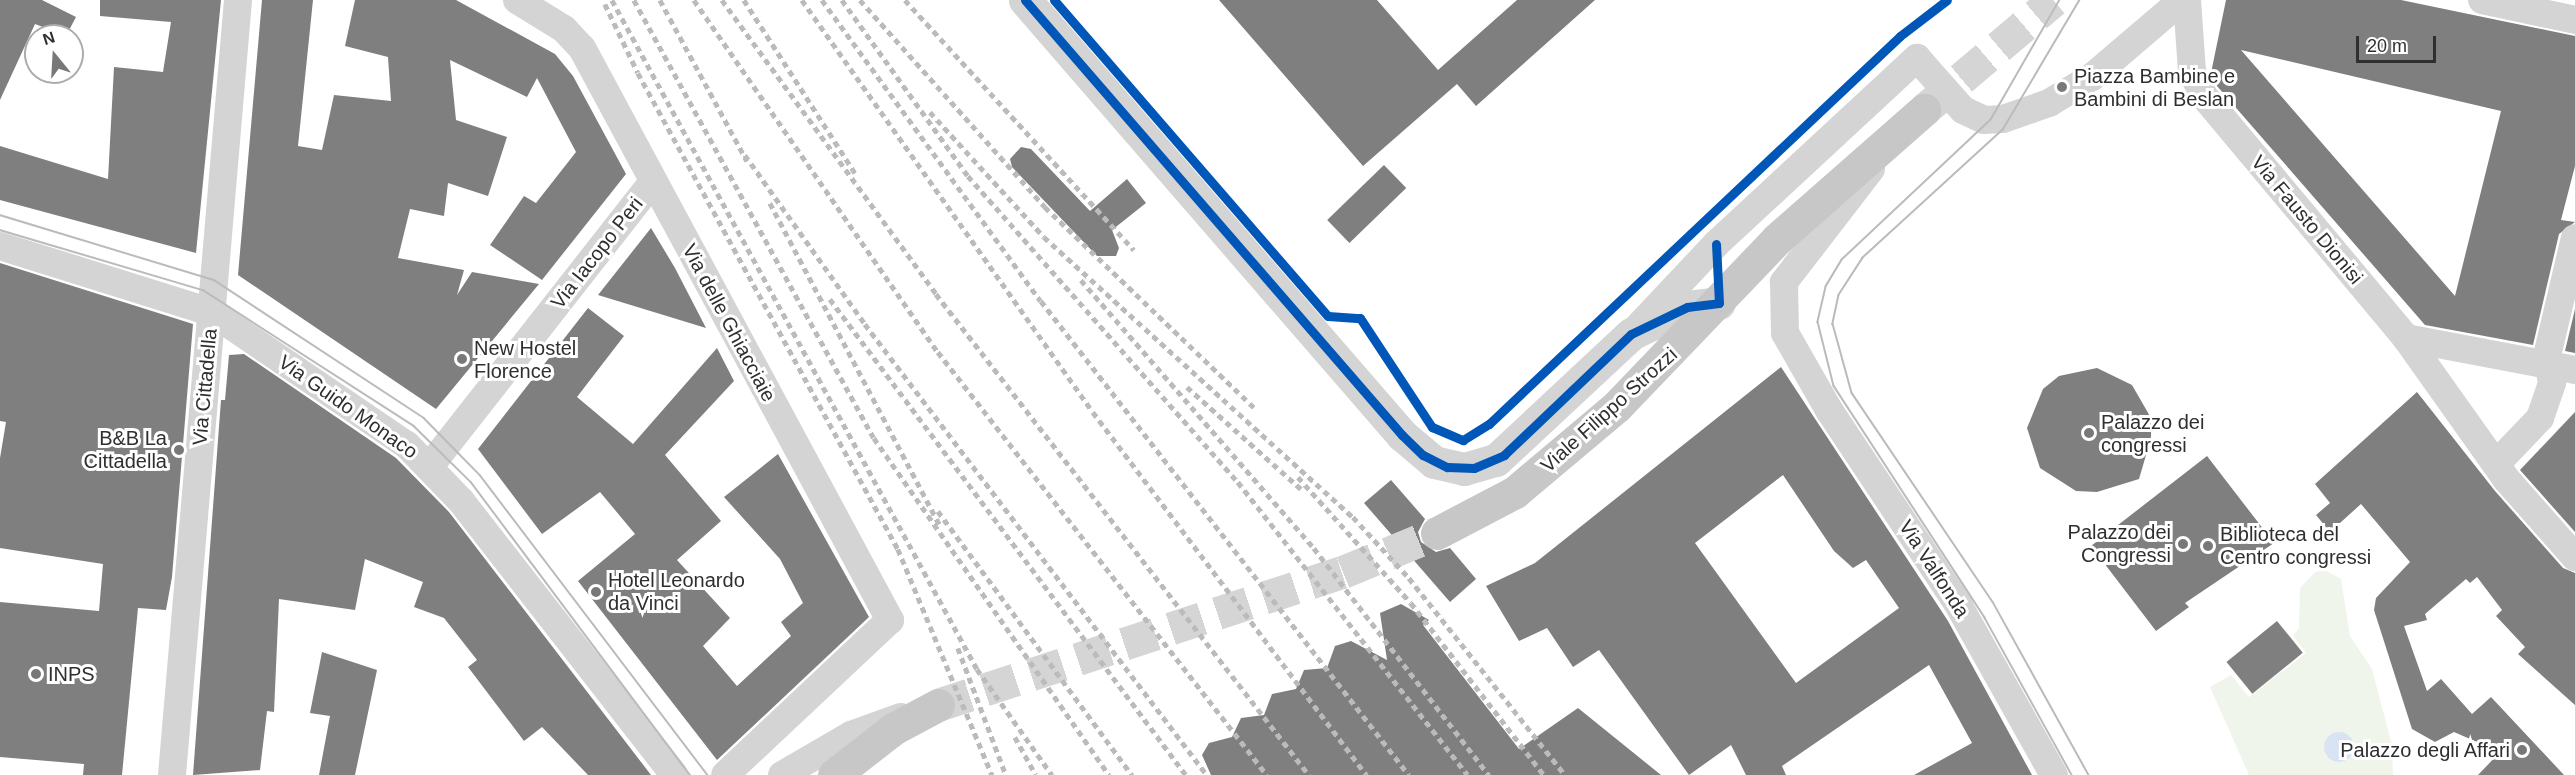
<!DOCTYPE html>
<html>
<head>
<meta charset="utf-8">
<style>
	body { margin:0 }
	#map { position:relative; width:2575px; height:775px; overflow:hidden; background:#fff; font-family:Helvetica,sans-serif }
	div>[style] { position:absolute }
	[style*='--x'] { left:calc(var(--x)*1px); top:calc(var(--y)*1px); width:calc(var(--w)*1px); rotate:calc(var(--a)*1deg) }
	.green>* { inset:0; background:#f0f5ec }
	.water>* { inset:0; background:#d8e4f3 }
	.round { border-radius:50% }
	.building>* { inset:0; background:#7f7f7f; transform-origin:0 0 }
	.primary-tunnel>* { height:33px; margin-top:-16.5px; transform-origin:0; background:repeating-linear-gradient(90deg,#d5d5d5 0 33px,transparent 0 49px) }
	.minor>* { height:28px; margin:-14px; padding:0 14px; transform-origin:14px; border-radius:14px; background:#d4d4d4 }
	.tertiary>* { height:33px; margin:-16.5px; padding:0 16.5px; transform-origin:16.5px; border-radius:16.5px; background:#d4d4d4 }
	.primary>* { height:33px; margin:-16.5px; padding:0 16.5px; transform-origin:16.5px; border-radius:16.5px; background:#c7c7c7 }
	.tram>* { height:1.5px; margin:-0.75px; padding:0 0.75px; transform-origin:0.75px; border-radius:0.75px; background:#bbb }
	.rail>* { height:4.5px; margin-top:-2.25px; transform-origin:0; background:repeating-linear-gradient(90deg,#bbb 0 6px,transparent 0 10.5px) }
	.cycleway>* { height:9px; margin:-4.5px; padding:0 4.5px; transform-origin:4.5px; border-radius:4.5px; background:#0057b8 }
	.dots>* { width:16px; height:16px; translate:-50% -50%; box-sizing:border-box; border:3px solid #fff; border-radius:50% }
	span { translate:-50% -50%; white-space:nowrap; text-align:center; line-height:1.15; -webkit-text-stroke:6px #fff; paint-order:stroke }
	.poi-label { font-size:20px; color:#2f2f2f }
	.left { translate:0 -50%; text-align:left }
	.right { translate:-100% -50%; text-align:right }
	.street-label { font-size:20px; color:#2f2f2f }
	.north { position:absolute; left:24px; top:24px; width:60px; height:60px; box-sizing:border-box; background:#fff; border:2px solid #acacac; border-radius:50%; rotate:342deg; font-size:16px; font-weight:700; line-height:24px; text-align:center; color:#2f2f2f }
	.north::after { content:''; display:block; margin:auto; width:21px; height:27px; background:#787878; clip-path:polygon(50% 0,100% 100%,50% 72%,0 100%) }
	.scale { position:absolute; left:2356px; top:36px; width:80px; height:27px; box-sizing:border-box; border:3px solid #2f2f2f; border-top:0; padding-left:8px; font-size:18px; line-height:21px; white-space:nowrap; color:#2f2f2f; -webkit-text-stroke:4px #fff; paint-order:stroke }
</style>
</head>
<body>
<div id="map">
	<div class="green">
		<i style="clip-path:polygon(2325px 570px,2341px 579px,2350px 636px,2372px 669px,2392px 745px,2393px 775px,2249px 775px,2210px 687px,2231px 675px,2249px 697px,2306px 653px,2293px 636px,2299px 628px,2300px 588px,2315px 572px)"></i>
	</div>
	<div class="water">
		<i class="round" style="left:2324px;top:732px;width:30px;height:30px"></i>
	</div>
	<div class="building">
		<i style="clip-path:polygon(0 0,42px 0,76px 17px,66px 36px,35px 24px,0 100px)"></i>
		<i style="clip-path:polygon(100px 0,221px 0,196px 253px,0 200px,0 146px,108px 179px,114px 67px,163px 72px,171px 22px,100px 16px)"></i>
		<i style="clip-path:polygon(262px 0,313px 0,298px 146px,322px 150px,334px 95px,391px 101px,388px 57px,345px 46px,355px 0,456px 0,555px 54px,573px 76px,626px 174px,542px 280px,490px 245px,524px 196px,536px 203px,576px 152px,537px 78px,527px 97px,450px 60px,456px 120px,507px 137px,488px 196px,448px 183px,444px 216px,410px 209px,398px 258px,464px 270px,457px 295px,472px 272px,539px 284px,436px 409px,238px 275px)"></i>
		<i style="clip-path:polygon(1219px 0,1377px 0,1438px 70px,1517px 0,1595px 0,1476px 106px,1457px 84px,1363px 166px)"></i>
		<i style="clip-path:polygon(evenodd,2226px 0,2401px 0,2575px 36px,2575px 166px,2561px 220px,2575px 222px,2559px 234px,2533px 345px,2425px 325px,2217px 86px,2211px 73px,2226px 0,2241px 50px,2501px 111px,2455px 296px,2241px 50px)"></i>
		<i style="clip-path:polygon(1021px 147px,1031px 149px,1090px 211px,1127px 179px,1146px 203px,1112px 230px,1119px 248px,1116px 256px,1097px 256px,1012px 167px,1010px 159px)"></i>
		<i style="left:1384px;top:165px;width:32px;height:79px;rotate:46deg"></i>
		<i style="clip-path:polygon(651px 228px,675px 268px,706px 328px,598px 295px)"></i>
		<i style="clip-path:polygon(0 263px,193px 324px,172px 577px,166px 610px,138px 608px,122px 775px,83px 775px,84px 764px,0 757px,0 602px,99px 611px,103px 564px,0 548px,0 458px,6px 422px,0 421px)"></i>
		<i style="clip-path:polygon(588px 308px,624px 336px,577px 397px,633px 444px,717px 348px,734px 381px,665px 455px,721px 521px,677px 560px,730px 618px,703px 646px,737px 686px,791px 636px,781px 622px,803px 603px,780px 559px,724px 497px,778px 454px,869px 617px,717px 760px,578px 581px,635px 534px,600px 492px,542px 534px,478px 449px)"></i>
		<i style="clip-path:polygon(2575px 309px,2575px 353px,2565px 351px)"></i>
		<i style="clip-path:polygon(244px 354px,396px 458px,449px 512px,651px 775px,588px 775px,542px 727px,524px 741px,468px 667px,477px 660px,444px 618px,414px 607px,423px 582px,365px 559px,355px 610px,279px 599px,274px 712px,267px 711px,260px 770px,193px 775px,221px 400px,225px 400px,229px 355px)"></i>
		<i style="clip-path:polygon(evenodd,1781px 367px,1948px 621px,2032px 775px,1914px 775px,1972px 743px,1929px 665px,1782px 766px,1786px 775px,1746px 775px,1731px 745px,1689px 775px,1599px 650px,1573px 667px,1547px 628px,1519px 641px,1486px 586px,1535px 563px,1781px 367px,1783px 475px,1834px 551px,1853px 568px,1866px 560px,1899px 608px,1796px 683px,1695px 543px,1783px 475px)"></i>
		<i style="clip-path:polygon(2097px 368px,2132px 385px,2151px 418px,2151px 438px,2139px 479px,2097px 492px,2076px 491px,2040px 468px,2027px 428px,2043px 389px,2059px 376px)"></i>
		<i style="clip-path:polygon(2417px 392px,2495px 491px,2563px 568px,2575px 573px,2575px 705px,2518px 654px,2525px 647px,2496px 616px,2502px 610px,2477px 577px,2470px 583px,2466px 579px,2425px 614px,2427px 620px,2404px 626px,2427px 691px,2441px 679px,2472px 714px,2491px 697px,2564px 775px,2478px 775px,2500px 752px,2454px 732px,2435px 742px,2412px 729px,2374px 610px,2376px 598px,2410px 562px,2361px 504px,2330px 532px,2316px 515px,2330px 503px,2315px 484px)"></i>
		<i style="clip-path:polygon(2575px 412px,2575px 532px,2520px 470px)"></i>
		<i style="clip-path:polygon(2207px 456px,2274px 543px,2185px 603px,2189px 607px,2156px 631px,2091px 546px)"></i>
		<i style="clip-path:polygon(1391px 480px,1425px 519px,1418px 532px,1421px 542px,1436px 552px,1450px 548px,1476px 579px,1450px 602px,1364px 503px)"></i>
		<i style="clip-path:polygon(1401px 604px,1429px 620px,1423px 625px,1519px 749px,1578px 708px,1661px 775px,1211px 775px,1202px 755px,1209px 743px,1232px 737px,1241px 718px,1264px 715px,1272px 694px,1296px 689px,1304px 670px,1327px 668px,1335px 646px,1351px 641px,1387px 660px,1380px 613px)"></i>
		<i style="left:2277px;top:621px;width:41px;height:65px;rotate:51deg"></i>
		<i style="clip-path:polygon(322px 652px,377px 670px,355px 775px,319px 775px,330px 716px,310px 713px)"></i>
	</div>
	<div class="primary-tunnel">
		<i style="--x:1924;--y:110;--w:170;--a:-40.2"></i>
		<i style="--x:938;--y:705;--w:426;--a:-18.2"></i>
		<i style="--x:1343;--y:572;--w:102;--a:-22.5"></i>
	</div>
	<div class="minor">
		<i style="--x:517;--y:0;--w:55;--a:31.7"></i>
		<i style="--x:564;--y:29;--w:26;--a:47"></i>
		<i style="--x:582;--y:48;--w:650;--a:61.7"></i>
		<i style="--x:890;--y:620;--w:226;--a:136.8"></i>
		<i style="--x:2187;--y:0;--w:72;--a:86"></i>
		<i style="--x:2192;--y:72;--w:25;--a:64"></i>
		<i style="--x:2203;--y:95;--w:317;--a:50.1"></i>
		<i style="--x:2406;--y:338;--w:174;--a:54.6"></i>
		<i style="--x:2507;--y:480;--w:103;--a:48.6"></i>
		<i style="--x:2482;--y:0;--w:95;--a:12.1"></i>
		<i style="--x:1871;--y:169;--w:143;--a:127.6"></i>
		<i style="--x:1784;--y:282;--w:51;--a:88.9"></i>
		<i style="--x:1785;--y:333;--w:89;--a:60.3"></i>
		<i style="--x:1829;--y:410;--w:235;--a:56.4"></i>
		<i style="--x:1959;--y:606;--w:194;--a:60.7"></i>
		<i style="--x:0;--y:246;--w:221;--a:17.4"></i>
		<i style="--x:211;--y:312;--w:237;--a:34.2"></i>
		<i style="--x:407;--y:445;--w:78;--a:46"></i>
		<i style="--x:461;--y:501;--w:347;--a:52.1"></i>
		<i style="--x:1636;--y:329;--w:117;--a:-46.7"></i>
		<i style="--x:1716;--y:244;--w:274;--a:-42.8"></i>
		<i style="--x:1917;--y:58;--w:69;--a:48.5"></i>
		<i style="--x:1963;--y:110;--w:23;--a:25"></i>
		<i style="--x:1984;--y:120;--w:19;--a:-3"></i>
		<i style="--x:2003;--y:119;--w:49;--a:-19.2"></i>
		<i style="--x:2049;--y:103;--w:50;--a:-31.2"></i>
		<i style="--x:2092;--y:77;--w:118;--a:-40.5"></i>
		<i style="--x:2406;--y:338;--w:172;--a:10.7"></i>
		<i style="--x:2498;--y:462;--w:61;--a:-46.3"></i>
		<i style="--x:2540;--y:418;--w:37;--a:-71"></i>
		<i style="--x:2552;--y:383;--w:27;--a:-100"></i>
		<i style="--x:2547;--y:356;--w:121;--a:-76.7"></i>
		<i style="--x:430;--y:466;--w:361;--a:-51.9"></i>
		<i style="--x:172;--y:775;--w:778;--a:-85.13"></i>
		<i style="--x:782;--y:775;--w:80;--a:-30.1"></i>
		<i style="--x:851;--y:735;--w:53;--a:-19.8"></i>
	</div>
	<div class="tertiary">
		<i style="--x:1025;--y:0;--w:576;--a:49.09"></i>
		<i style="--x:1402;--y:435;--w:42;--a:40.2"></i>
		<i style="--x:1434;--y:462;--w:31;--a:13"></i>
		<i style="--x:1464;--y:469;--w:33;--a:-16"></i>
		<i style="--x:1496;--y:460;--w:185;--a:-43"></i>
		<i style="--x:1631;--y:334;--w:62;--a:-25.7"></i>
		<i style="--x:1687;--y:307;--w:32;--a:-7"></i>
	</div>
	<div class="primary">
		<i style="--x:1437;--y:533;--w:88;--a:-27.7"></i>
		<i style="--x:1515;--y:492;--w:133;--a:-40.1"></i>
		<i style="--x:1617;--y:406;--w:231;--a:-46.2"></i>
		<i style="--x:1777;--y:239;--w:196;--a:-41.3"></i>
		<i style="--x:834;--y:775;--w:75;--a:-37.9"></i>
		<i style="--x:893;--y:729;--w:51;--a:-28.1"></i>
	</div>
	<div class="tram">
		<i style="--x:2060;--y:0;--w:138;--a:119.9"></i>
		<i style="--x:1991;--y:120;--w:204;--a:136.8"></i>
		<i style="--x:1842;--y:260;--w:31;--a:121"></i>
		<i style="--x:1826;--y:287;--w:36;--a:103"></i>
		<i style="--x:1818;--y:322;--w:66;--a:76"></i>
		<i style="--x:1834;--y:386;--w:277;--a:56.9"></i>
		<i style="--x:1985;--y:618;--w:179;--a:61"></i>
		<i style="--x:2080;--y:0;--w:151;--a:120.6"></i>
		<i style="--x:2003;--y:130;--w:190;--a:137.6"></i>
		<i style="--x:1863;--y:258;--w:44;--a:123"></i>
		<i style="--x:1839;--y:295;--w:30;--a:102"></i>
		<i style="--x:1833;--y:324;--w:72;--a:74.6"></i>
		<i style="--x:1852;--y:393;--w:252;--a:56"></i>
		<i style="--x:1993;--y:602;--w:198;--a:61"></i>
		<i style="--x:0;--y:215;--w:224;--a:16.9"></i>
		<i style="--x:214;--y:280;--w:251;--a:33.3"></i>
		<i style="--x:424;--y:418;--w:80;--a:45.5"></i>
		<i style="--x:480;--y:475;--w:377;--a:52.8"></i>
		<i style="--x:0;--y:230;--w:212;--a:16.5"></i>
		<i style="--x:203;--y:290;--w:251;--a:32.8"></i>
		<i style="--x:414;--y:426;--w:80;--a:44.5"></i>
		<i style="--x:471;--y:482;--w:366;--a:53.2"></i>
	</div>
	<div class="rail">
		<i style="--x:612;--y:0;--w:762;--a:61.38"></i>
		<i style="--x:977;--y:669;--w:130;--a:54.7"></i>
		<i style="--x:634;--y:0;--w:499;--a:61.3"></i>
		<i style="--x:874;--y:438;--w:411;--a:55.1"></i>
		<i style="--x:660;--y:0;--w:183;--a:61.6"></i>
		<i style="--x:694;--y:0;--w:428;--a:55.3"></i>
		<i style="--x:938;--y:352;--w:536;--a:52.13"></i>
		<i style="--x:722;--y:0;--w:364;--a:53.9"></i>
		<i style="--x:936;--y:294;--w:609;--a:52.21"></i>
		<i style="--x:744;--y:0;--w:206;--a:57.3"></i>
		<i style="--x:802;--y:0;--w:504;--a:54.77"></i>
		<i style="--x:1093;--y:412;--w:455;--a:53"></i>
		<i style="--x:822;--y:0;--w:372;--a:54"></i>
		<i style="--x:1041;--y:301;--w:600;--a:52.18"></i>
		<i style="--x:842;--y:0;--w:216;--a:54.4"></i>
		<i style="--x:968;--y:176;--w:408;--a:48.6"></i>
		<i style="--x:1238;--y:482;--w:372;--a:51.9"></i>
		<i style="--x:860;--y:0;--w:278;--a:48.2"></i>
		<i style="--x:1045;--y:207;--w:292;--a:43.8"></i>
		<i style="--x:905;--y:0;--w:339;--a:47.5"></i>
		<i style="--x:605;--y:4;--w:76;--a:64.4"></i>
		<i style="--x:638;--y:73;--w:542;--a:61.36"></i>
		<i style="--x:898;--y:549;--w:245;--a:67.4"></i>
		<i style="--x:930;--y:112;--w:169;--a:47.6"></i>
		<i style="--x:1044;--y:237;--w:417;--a:42.2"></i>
		<i style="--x:1353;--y:517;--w:83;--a:47.4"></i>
		<i style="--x:1409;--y:578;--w:251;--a:51.6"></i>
		<i style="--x:745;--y:155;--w:207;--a:54.6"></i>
		<i style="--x:865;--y:324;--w:566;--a:52.83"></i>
		<i style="--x:770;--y:203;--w:363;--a:62.2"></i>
		<i style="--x:1081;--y:280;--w:355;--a:49"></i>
		<i style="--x:1314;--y:548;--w:287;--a:52.4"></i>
		<i style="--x:830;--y:299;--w:594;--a:53.21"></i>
		<i style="--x:1187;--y:387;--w:153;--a:41.8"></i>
		<i style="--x:1298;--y:477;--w:169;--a:48.1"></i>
		<i style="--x:1411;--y:603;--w:217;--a:52.3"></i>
		<i style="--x:938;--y:511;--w:328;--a:53.7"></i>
		<i style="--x:958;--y:648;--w:136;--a:69.3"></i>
		<i style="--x:1015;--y:737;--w:43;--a:61.1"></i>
	</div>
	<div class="cycleway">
		<i style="--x:1025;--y:0;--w:576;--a:49.09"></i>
		<i style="--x:1402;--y:435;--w:29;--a:44"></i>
		<i style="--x:1423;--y:455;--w:27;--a:27"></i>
		<i style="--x:1447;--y:467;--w:27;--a:2"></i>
		<i style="--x:1474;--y:468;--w:33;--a:-23"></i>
		<i style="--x:1504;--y:455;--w:175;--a:-43.6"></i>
		<i style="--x:1631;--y:334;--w:62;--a:-25.7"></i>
		<i style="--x:1687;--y:307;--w:32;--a:-7"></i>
		<i style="--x:1719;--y:303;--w:59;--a:-92.9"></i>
		<i style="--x:1054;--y:0;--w:418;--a:49.1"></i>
		<i style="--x:1328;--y:316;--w:32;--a:4"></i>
		<i style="--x:1360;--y:318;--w:131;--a:56.6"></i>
		<i style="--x:1432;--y:427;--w:34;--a:23"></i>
		<i style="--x:1463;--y:440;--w:31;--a:-32"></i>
		<i style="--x:1489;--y:424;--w:565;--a:-43.35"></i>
		<i style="--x:1900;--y:36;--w:59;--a:-37.5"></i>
	</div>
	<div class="dots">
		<i style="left:2062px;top:87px;background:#787878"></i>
		<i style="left:462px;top:359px;background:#787878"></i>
		<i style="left:2089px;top:433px;background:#787878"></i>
		<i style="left:179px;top:450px;background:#787878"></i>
		<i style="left:2183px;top:544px;background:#787878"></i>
		<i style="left:2208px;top:546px;background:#787878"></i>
		<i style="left:596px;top:592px;background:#787878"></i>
		<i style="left:36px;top:674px;background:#787878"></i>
		<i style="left:2522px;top:750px;background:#787878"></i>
	</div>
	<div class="poi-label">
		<span class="left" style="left:2074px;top:88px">Piazza Bambine e<br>Bambini di Beslan</span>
		<span class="left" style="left:474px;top:360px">New Hostel<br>Florence</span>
		<span class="left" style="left:2101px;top:434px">Palazzo dei<br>congressi</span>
		<span class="right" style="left:167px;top:450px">B&amp;B La<br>Cittadella</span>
		<span class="right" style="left:2171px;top:544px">Palazzo dei<br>Congressi</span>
		<span class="left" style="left:2220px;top:546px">Biblioteca del<br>Centro congressi</span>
		<span class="left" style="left:608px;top:592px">Hotel Leonardo<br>da Vinci</span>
		<span class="left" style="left:48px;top:674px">INPS</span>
		<span class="right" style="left:2510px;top:750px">Palazzo degli Affari</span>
	</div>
	<div class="street-label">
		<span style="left:2307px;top:220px;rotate:50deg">Via Fausto Dionisi</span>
		<span style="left:597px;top:253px;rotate:-52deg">Via Iacopo Peri</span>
		<span style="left:729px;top:323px;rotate:62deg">Via delle Ghiacciaie</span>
		<span style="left:205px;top:387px;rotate:-85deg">Via Cittadella</span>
		<span style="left:348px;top:407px;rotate:35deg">Via Guido Monaco</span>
		<span style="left:1609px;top:410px;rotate:-42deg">Viale Filippo Strozzi</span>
		<span style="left:1934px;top:569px;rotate:57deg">Via Valfonda</span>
	</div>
	<div class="north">N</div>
	<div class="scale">20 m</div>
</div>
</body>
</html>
